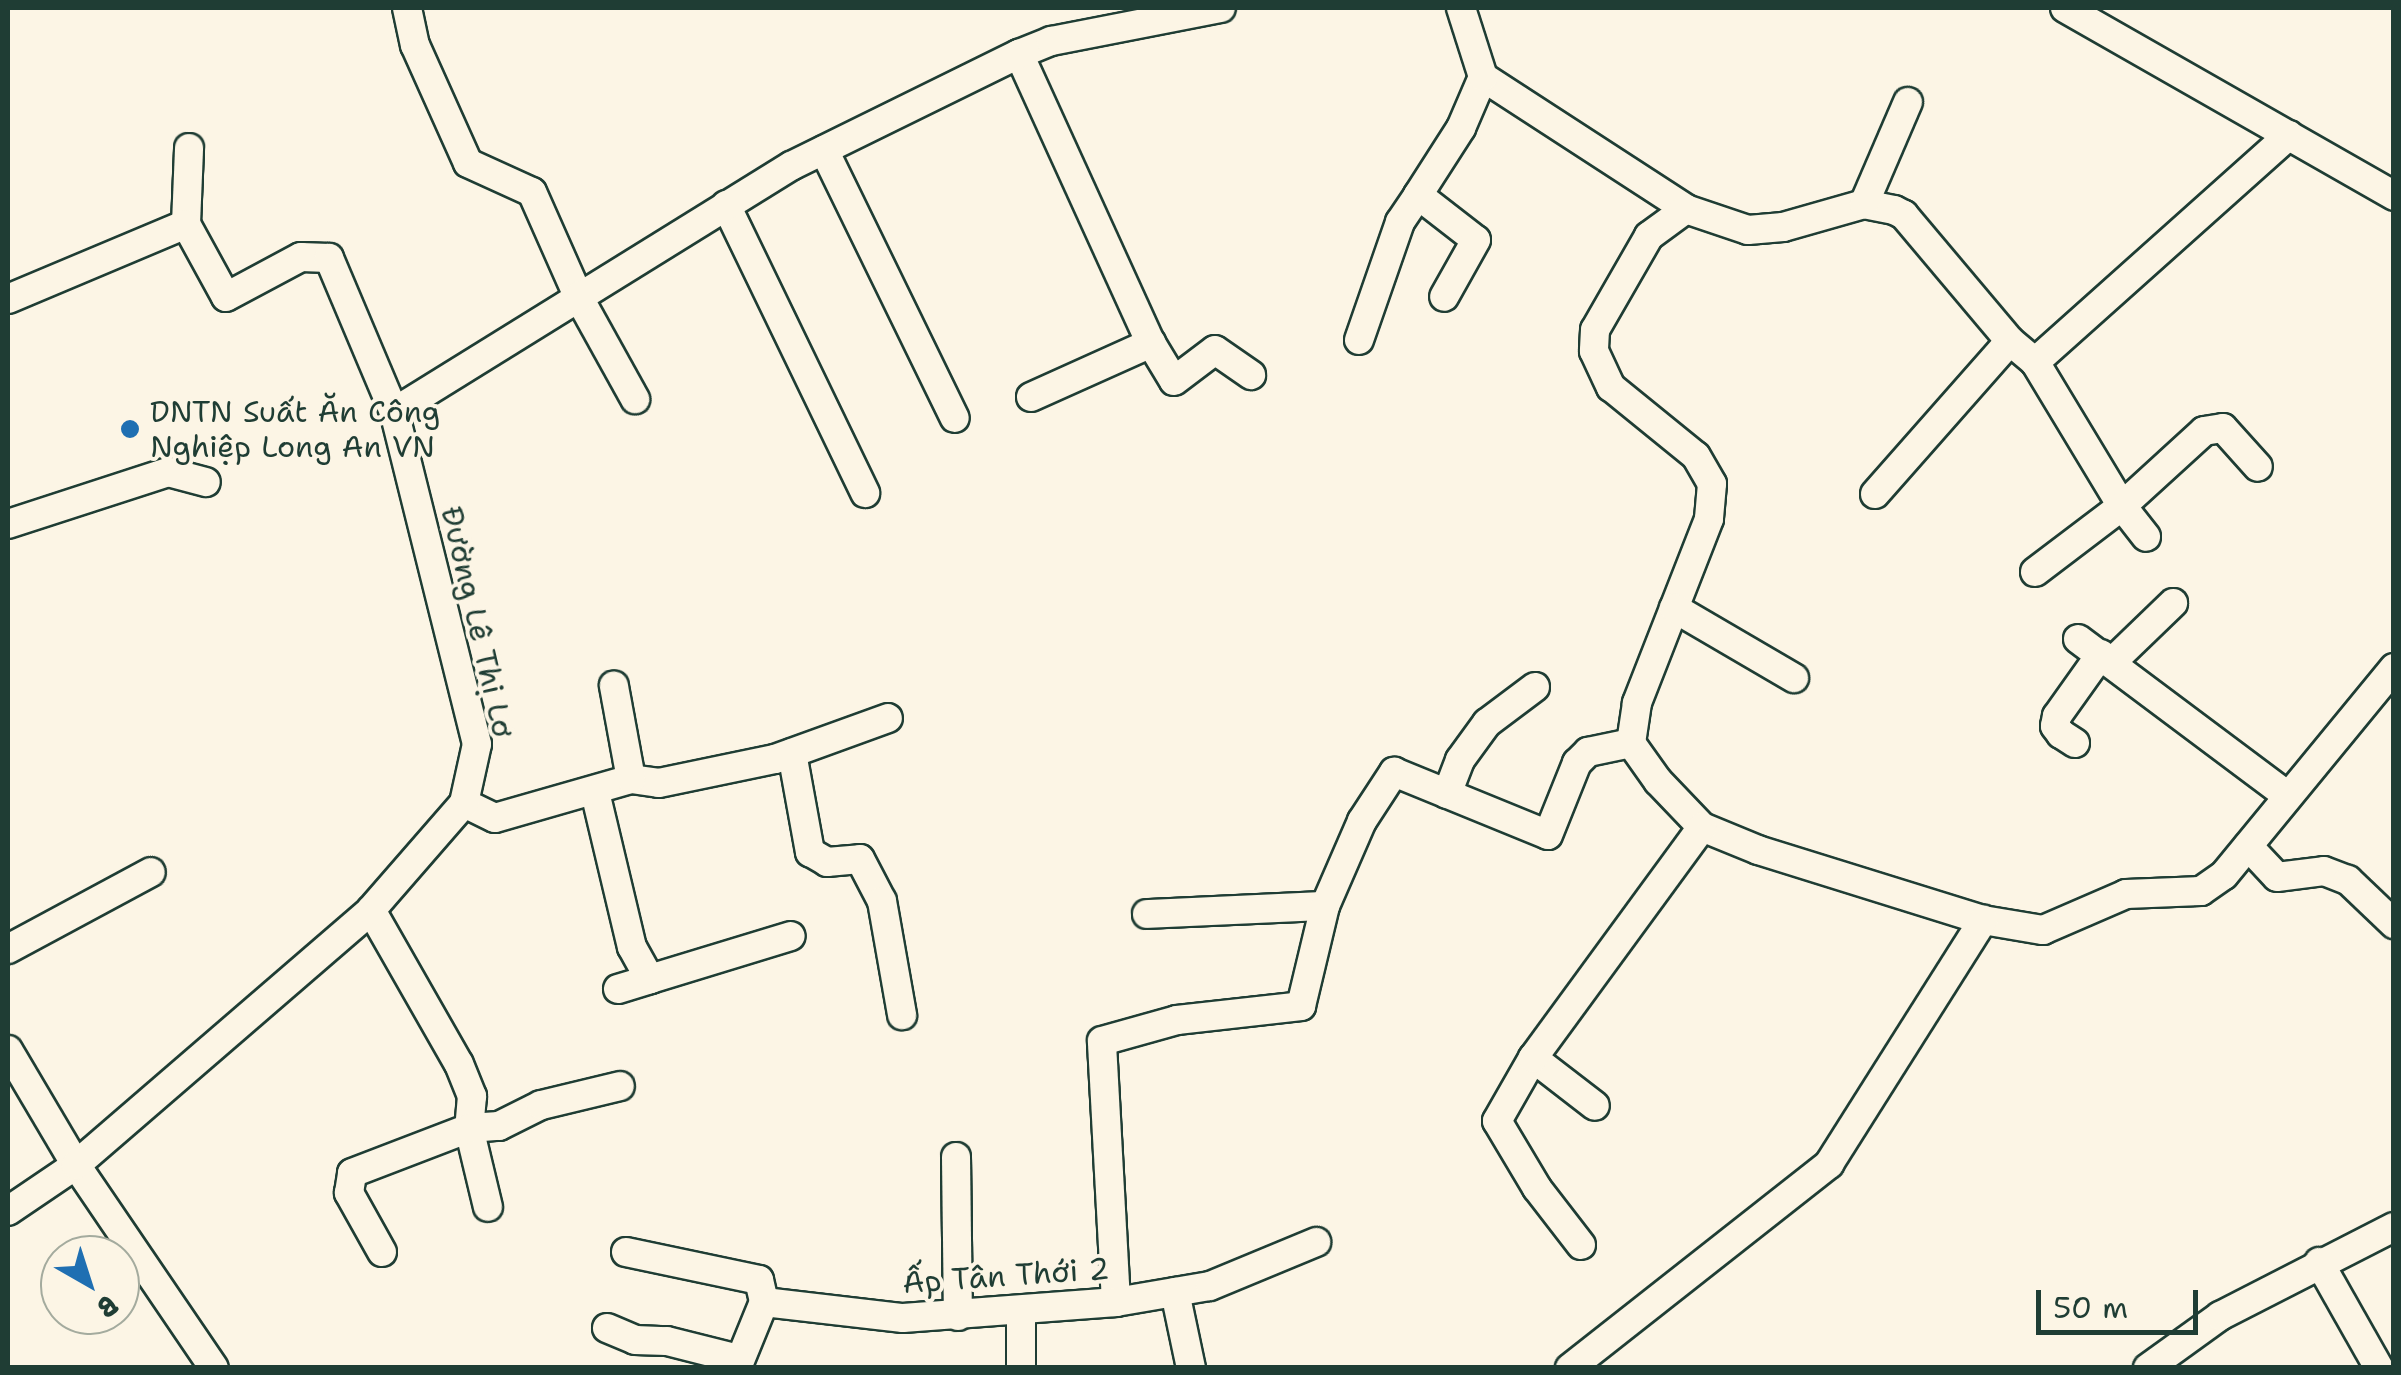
<!DOCTYPE html>
<html>
<head>
<meta charset="utf-8">
<style>
	body { margin:0 }
	#map { position:relative; width:2401px; height:1375px; overflow:hidden; background:#fcf5e5; font-family:"Shantell Sans",sans-serif }
	div>[style] { position:absolute }
	[style*='--x'] { left:calc(var(--x)*1px); top:calc(var(--y)*1px); width:calc(var(--w)*1px); rotate:calc(var(--a)*1deg) }
	.roads { filter:drop-shadow(2px 0 #1f3d34) drop-shadow(-2px 0 #1f3d34) drop-shadow(0 2px #1f3d34) drop-shadow(0 -2px #1f3d34) }
	.minor>* { height:28px; margin:-14px; padding:0 14px; transform-origin:14px; border-radius:14px; background:#fcf5e5 }
	.dots>* { width:28px; height:28px; translate:-50% -50%; box-sizing:border-box; border:5px solid #fcf5e5; border-radius:50% }
	span { translate:-50% -50%; white-space:nowrap; text-align:center; line-height:1.15; -webkit-text-stroke:8px #fcf5e5; paint-order:stroke }
	.poi-label { font-size:30px; color:#1f3d34 }
	.left { translate:0 -50%; text-align:left }
	.street-label { font-size:30px; color:#1f3d34 }
	.frame { position:absolute; inset:0; border:10px solid #1f3d34; pointer-events:none }
	.north { position:absolute; left:40px; top:1235px; width:100px; height:100px; box-sizing:border-box; background:#fcf5e5; border:2px solid #a4ab9e; border-radius:50%; rotate:141deg; font-size:28px; font-weight:700; line-height:40px; text-align:center; color:#1f3d34 }
	.north::after { content:''; display:block; margin:auto; width:35px; height:45px; background:#1f6fb2; clip-path:polygon(50% 0,100% 100%,50% 72%,0 100%) }
	.scale { position:absolute; left:2036px; top:1290px; width:162px; height:45px; box-sizing:border-box; border:5px solid #1f3d34; border-top:0; padding-left:12px; font-size:30px; line-height:35px; white-space:nowrap; color:#1f3d34; -webkit-text-stroke:8px #fcf5e5; paint-order:stroke }
</style>
</head>
<body>
<div id="map">
	<div class="roads">
		<div class="minor">
			<i style="--x:407;--y:8;--w:38;--a:78"></i>
			<i style="--x:415;--y:45;--w:129;--a:65.8"></i>
			<i style="--x:468;--y:163;--w:70;--a:24.4"></i>
			<i style="--x:532;--y:192;--w:114;--a:66.1"></i>
			<i style="--x:578;--y:296;--w:118;--a:61"></i>
			<i style="--x:2065;--y:8;--w:379;--a:29.7"></i>
			<i style="--x:1019;--y:54;--w:318;--a:65.5"></i>
			<i style="--x:1151;--y:343;--w:44;--a:58.8"></i>
			<i style="--x:1174;--y:381;--w:51;--a:-37.1"></i>
			<i style="--x:1215;--y:350;--w:44;--a:34.8"></i>
			<i style="--x:1483;--y:77;--w:242;--a:33"></i>
			<i style="--x:2289;--y:135;--w:341;--a:138.2"></i>
			<i style="--x:2035;--y:362;--w:33;--a:-140"></i>
			<i style="--x:2010;--y:341;--w:165;--a:-130.1"></i>
			<i style="--x:1904;--y:215;--w:11;--a:-153"></i>
			<i style="--x:1894;--y:210;--w:31;--a:-169"></i>
			<i style="--x:1864;--y:204;--w:84;--a:164.1"></i>
			<i style="--x:1783;--y:227;--w:35;--a:175"></i>
			<i style="--x:1748;--y:230;--w:65;--a:-161.3"></i>
			<i style="--x:1686;--y:209;--w:46;--a:143.9"></i>
			<i style="--x:1649;--y:236;--w:108;--a:119.9"></i>
			<i style="--x:1595;--y:330;--w:21;--a:93"></i>
			<i style="--x:1594;--y:351;--w:40;--a:65"></i>
			<i style="--x:1611;--y:387;--w:109;--a:39.1"></i>
			<i style="--x:1696;--y:456;--w:32;--a:60"></i>
			<i style="--x:1712;--y:484;--w:35;--a:95"></i>
			<i style="--x:1709;--y:519;--w:198;--a:111.4"></i>
			<i style="--x:1637;--y:703;--w:40;--a:98.5"></i>
			<i style="--x:1631;--y:743;--w:47;--a:54.6"></i>
			<i style="--x:1658;--y:781;--w:64;--a:46.3"></i>
			<i style="--x:1702;--y:827;--w:61;--a:22.3"></i>
			<i style="--x:1758;--y:850;--w:236;--a:17.3"></i>
			<i style="--x:1983;--y:920;--w:61;--a:9.5"></i>
			<i style="--x:2043;--y:930;--w:90;--a:-23.4"></i>
			<i style="--x:2126;--y:894;--w:75;--a:-2.3"></i>
			<i style="--x:2201;--y:891;--w:28;--a:-35"></i>
			<i style="--x:2224;--y:875;--w:268;--a:-50.6"></i>
			<i style="--x:824;--y:150;--w:298;--a:64"></i>
			<i style="--x:1418;--y:195;--w:80;--a:-57.3"></i>
			<i style="--x:1461;--y:128;--w:56;--a:-66.7"></i>
			<i style="--x:1483;--y:77;--w:72;--a:-107.7"></i>
			<i style="--x:1864;--y:204;--w:111;--a:-66.7"></i>
			<i style="--x:726;--y:205;--w:320;--a:64.2"></i>
			<i style="--x:186;--y:224;--w:76;--a:-87.7"></i>
			<i style="--x:8;--y:299;--w:193;--a:-22.8"></i>
			<i style="--x:186;--y:224;--w:83;--a:61.3"></i>
			<i style="--x:226;--y:297;--w:85;--a:-28.1"></i>
			<i style="--x:301;--y:257;--w:28;--a:2"></i>
			<i style="--x:329;--y:258;--w:167;--a:67.1"></i>
			<i style="--x:1359;--y:340;--w:125;--a:-70.8"></i>
			<i style="--x:1400;--y:222;--w:32;--a:-56"></i>
			<i style="--x:1418;--y:195;--w:73;--a:37.8"></i>
			<i style="--x:1476;--y:240;--w:65;--a:119.3"></i>
			<i style="--x:2035;--y:362;--w:168;--a:58.9"></i>
			<i style="--x:2122;--y:506;--w:39;--a:52"></i>
			<i style="--x:1031;--y:397;--w:132;--a:-24.2"></i>
			<i style="--x:1875;--y:494;--w:204;--a:-48.6"></i>
			<i style="--x:8;--y:524;--w:168;--a:-18"></i>
			<i style="--x:168;--y:472;--w:39;--a:15"></i>
			<i style="--x:2035;--y:572;--w:109;--a:-37.2"></i>
			<i style="--x:2122;--y:506;--w:111;--a:-42.4"></i>
			<i style="--x:2204;--y:431;--w:19;--a:-9"></i>
			<i style="--x:2223;--y:428;--w:52;--a:48.1"></i>
			<i style="--x:1674;--y:608;--w:139;--a:30.3"></i>
			<i style="--x:2078;--y:639;--w:262;--a:36.8"></i>
			<i style="--x:2112;--y:662;--w:85;--a:-44"></i>
			<i style="--x:2075;--y:743;--w:17;--a:-147"></i>
			<i style="--x:2061;--y:734;--w:10;--a:-127"></i>
			<i style="--x:2055;--y:726;--w:10;--a:-79"></i>
			<i style="--x:2057;--y:716;--w:76;--a:-54.6"></i>
			<i style="--x:792;--y:753;--w:101;--a:79.7"></i>
			<i style="--x:810;--y:852;--w:20;--a:30"></i>
			<i style="--x:827;--y:862;--w:33;--a:-5"></i>
			<i style="--x:860;--y:859;--w:47;--a:62.4"></i>
			<i style="--x:882;--y:901;--w:116;--a:80"></i>
			<i style="--x:631;--y:779;--w:28;--a:8"></i>
			<i style="--x:659;--y:783;--w:118;--a:-11.7"></i>
			<i style="--x:775;--y:759;--w:120;--a:-19.9"></i>
			<i style="--x:595;--y:792;--w:159;--a:76.6"></i>
			<i style="--x:632;--y:947;--w:37;--a:61"></i>
			<i style="--x:650;--y:979;--w:147;--a:-17"></i>
			<i style="--x:1447;--y:794;--w:36;--a:-69"></i>
			<i style="--x:1460;--y:760;--w:46;--a:-53.9"></i>
			<i style="--x:1487;--y:723;--w:60;--a:-36.9"></i>
			<i style="--x:464;--y:803;--w:34;--a:26"></i>
			<i style="--x:495;--y:818;--w:141;--a:-16"></i>
			<i style="--x:631;--y:779;--w:95;--a:-100.4"></i>
			<i style="--x:2248;--y:846;--w:42;--a:46.9"></i>
			<i style="--x:2277;--y:877;--w:47;--a:-7.3"></i>
			<i style="--x:2324;--y:871;--w:26;--a:21"></i>
			<i style="--x:2348;--y:880;--w:64;--a:43.7"></i>
			<i style="--x:371;--y:910;--w:177;--a:60.3"></i>
			<i style="--x:459;--y:1064;--w:35;--a:68"></i>
			<i style="--x:472;--y:1096;--w:32;--a:95"></i>
			<i style="--x:469;--y:1128;--w:81;--a:76.5"></i>
			<i style="--x:1147;--y:914;--w:178;--a:-2.6"></i>
			<i style="--x:8;--y:949;--w:162;--a:-28.3"></i>
			<i style="--x:618;--y:989;--w:34;--a:-17"></i>
			<i style="--x:8;--y:1050;--w:134;--a:59.4"></i>
			<i style="--x:76;--y:1165;--w:245;--a:55.8"></i>
			<i style="--x:1533;--y:1058;--w:78;--a:37.7"></i>
			<i style="--x:956;--y:1157;--w:159;--a:89.3"></i>
			<i style="--x:8;--y:1211;--w:82;--a:-34.1"></i>
			<i style="--x:76;--y:1165;--w:390;--a:-40.8"></i>
			<i style="--x:371;--y:910;--w:142;--a:-49"></i>
			<i style="--x:464;--y:803;--w:60;--a:-77.6"></i>
			<i style="--x:477;--y:744;--w:342;--a:-104"></i>
			<i style="--x:394;--y:412;--w:467;--a:-31.8"></i>
			<i style="--x:791;--y:166;--w:254;--a:-26.2"></i>
			<i style="--x:1019;--y:54;--w:35;--a:-22"></i>
			<i style="--x:1051;--y:41;--w:173;--a:-11"></i>
			<i style="--x:1581;--y:1245;--w:72;--a:-127.7"></i>
			<i style="--x:1537;--y:1188;--w:78;--a:-120.8"></i>
			<i style="--x:1497;--y:1121;--w:73;--a:-60.3"></i>
			<i style="--x:1533;--y:1058;--w:286;--a:-53.8"></i>
			<i style="--x:382;--y:1252;--w:68;--a:-119.2"></i>
			<i style="--x:349;--y:1193;--w:20;--a:-81"></i>
			<i style="--x:352;--y:1173;--w:125;--a:-21"></i>
			<i style="--x:469;--y:1128;--w:30;--a:-4"></i>
			<i style="--x:499;--y:1126;--w:47;--a:-26.6"></i>
			<i style="--x:541;--y:1105;--w:81;--a:-13.5"></i>
			<i style="--x:626;--y:1252;--w:136;--a:11.9"></i>
			<i style="--x:759;--y:1280;--w:23;--a:77"></i>
			<i style="--x:2319;--y:1262;--w:122;--a:60.5"></i>
			<i style="--x:1175;--y:1292;--w:78;--a:78.1"></i>
			<i style="--x:1116;--y:1302;--w:261;--a:-93.1"></i>
			<i style="--x:1102;--y:1041;--w:78;--a:-15.6"></i>
			<i style="--x:1177;--y:1020;--w:125;--a:-6.4"></i>
			<i style="--x:1301;--y:1006;--w:103;--a:-76.5"></i>
			<i style="--x:1325;--y:906;--w:93;--a:-66.5"></i>
			<i style="--x:1362;--y:821;--w:59;--a:-56.9"></i>
			<i style="--x:1394;--y:772;--w:166;--a:22.2"></i>
			<i style="--x:1548;--y:835;--w:78;--a:-68.1"></i>
			<i style="--x:1577;--y:763;--w:16;--a:-45"></i>
			<i style="--x:1588;--y:752;--w:44;--a:-11.8"></i>
			<i style="--x:607;--y:1328;--w:30;--a:23"></i>
			<i style="--x:635;--y:1340;--w:32;--a:2"></i>
			<i style="--x:667;--y:1341;--w:73;--a:14.2"></i>
			<i style="--x:737;--y:1368;--w:71;--a:-67.8"></i>
			<i style="--x:764;--y:1302;--w:140;--a:6.6"></i>
			<i style="--x:903;--y:1318;--w:214;--a:-4.3"></i>
			<i style="--x:1116;--y:1302;--w:95;--a:-9.7"></i>
			<i style="--x:1210;--y:1286;--w:115;--a:-22.5"></i>
			<i style="--x:1021;--y:1368;--w:57;--a:-90"></i>
			<i style="--x:1570;--y:1368;--w:330;--a:-38.2"></i>
			<i style="--x:1829;--y:1164;--w:289;--a:-57.7"></i>
			<i style="--x:2148;--y:1368;--w:89;--a:-35.8"></i>
			<i style="--x:2220;--y:1316;--w:195;--a:-27.1"></i>
		</div>
	</div>
	<div class="dots">
		<i style="left:130px;top:429px;background:#1f6fb2"></i>
	</div>
	<div class="poi-label">
		<span class="left" style="left:150px;top:429px">DNTN Suất Ăn Công<br>Nghiệp Long An VN</span>
	</div>
	<div class="street-label">
		<span style="left:477px;top:622px;rotate:77deg">Đường Lê Thị Lơ</span>
		<span style="left:1006px;top:1276px;rotate:-4deg">Ấp Tân Thới 2</span>
	</div>
	<div class="frame"></div>
	<div class="north">B</div>
	<div class="scale">50 m</div>
</div>
</body>
</html>
